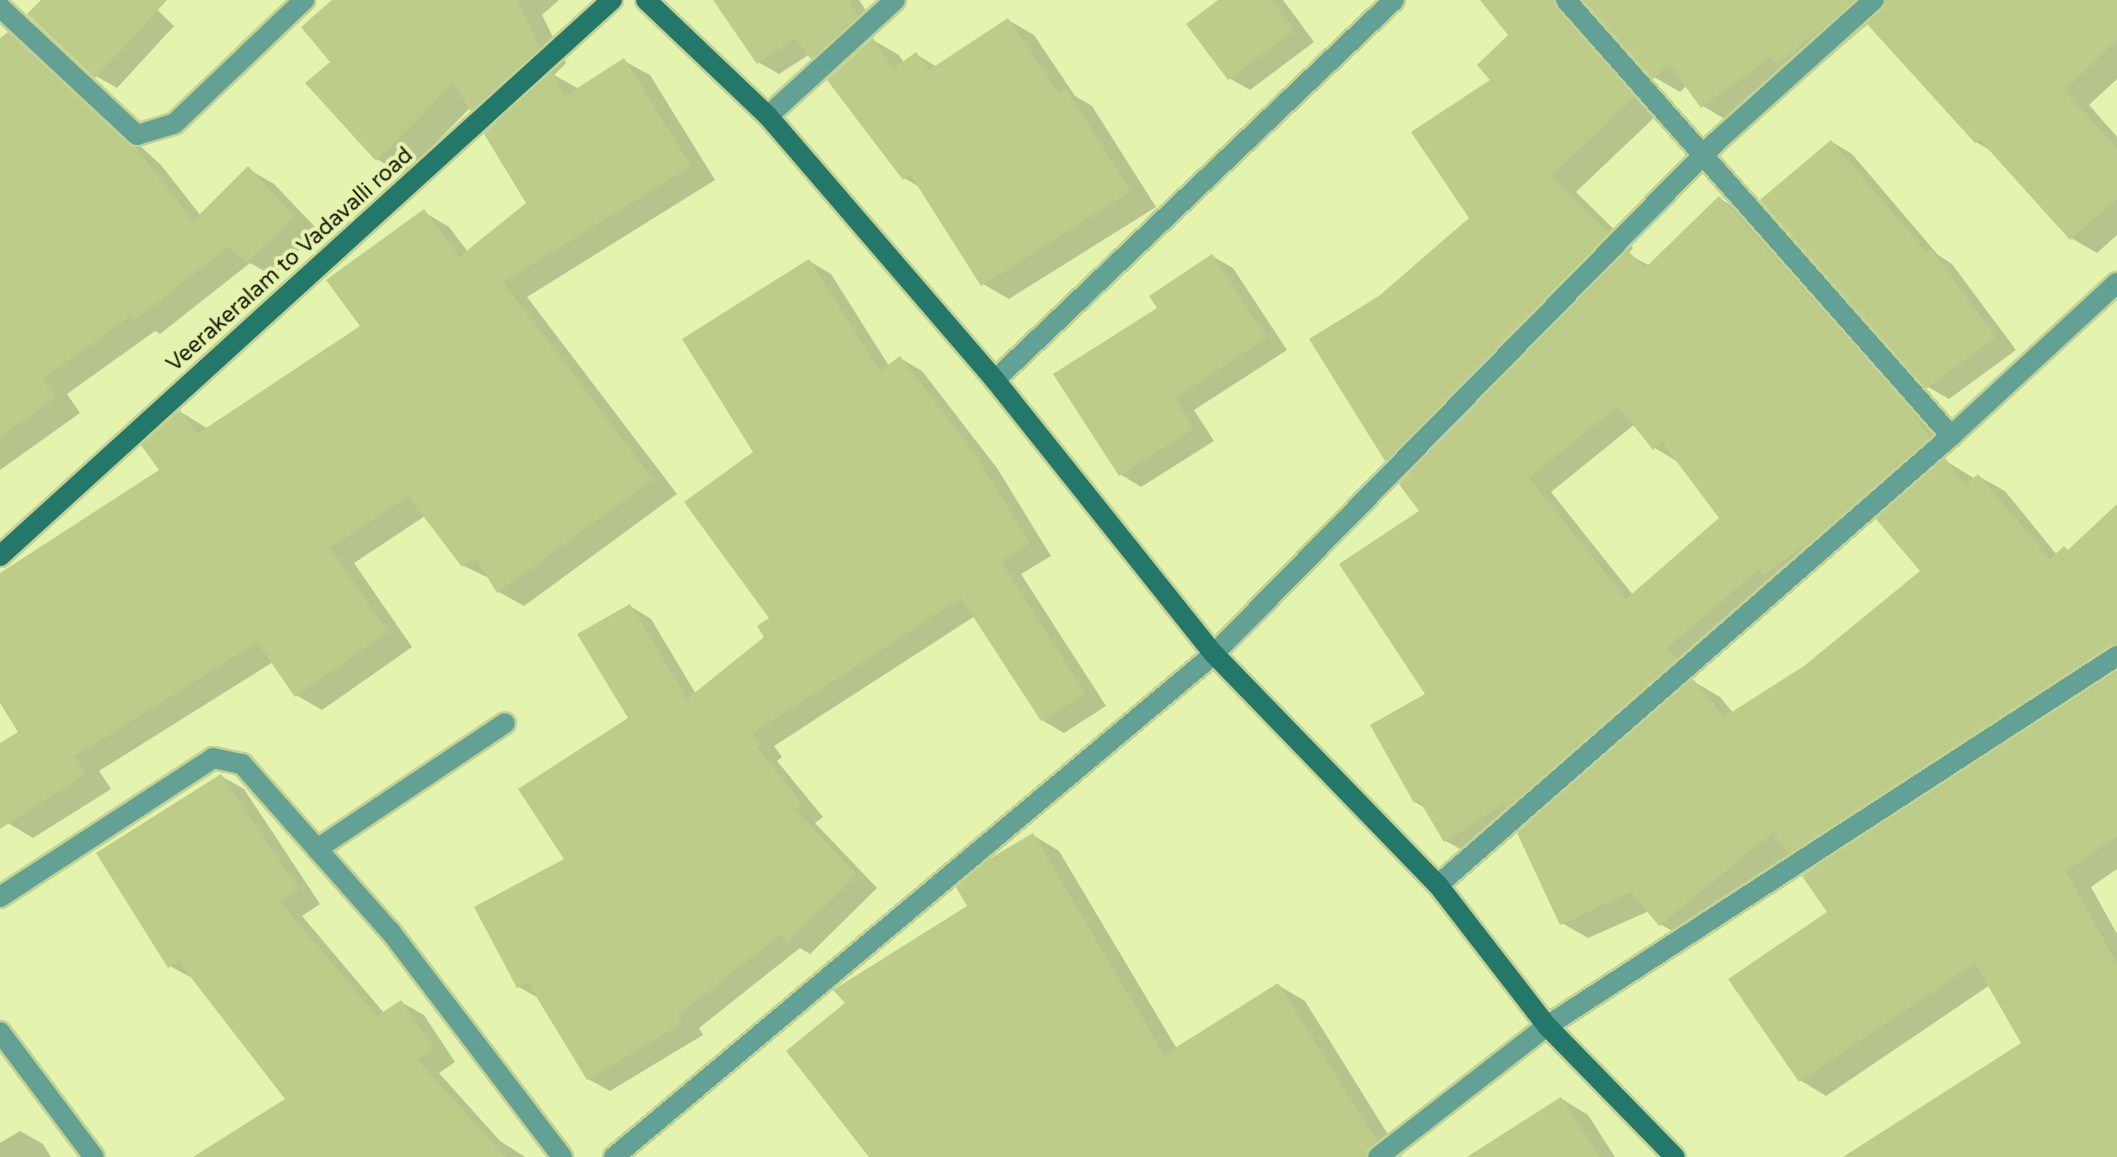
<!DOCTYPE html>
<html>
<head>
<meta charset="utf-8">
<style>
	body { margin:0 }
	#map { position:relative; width:2117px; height:1157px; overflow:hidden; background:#e4f4af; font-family:"Varela Round",sans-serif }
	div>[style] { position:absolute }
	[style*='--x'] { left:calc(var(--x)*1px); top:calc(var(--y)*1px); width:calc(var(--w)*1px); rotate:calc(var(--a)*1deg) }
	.shadow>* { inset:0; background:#0003 }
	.building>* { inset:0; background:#bdcc88 }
	.roads { filter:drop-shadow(2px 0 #c3d193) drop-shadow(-2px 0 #c3d193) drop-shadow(0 2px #c3d193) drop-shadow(0 -2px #c3d193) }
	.street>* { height:20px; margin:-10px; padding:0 10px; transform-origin:10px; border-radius:10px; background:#62a193 }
	.secondary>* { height:20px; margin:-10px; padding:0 10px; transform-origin:10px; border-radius:10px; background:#247869 }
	span { translate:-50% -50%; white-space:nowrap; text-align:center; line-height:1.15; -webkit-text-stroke:8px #e4f4af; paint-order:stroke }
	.street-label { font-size:22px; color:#151a01 }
</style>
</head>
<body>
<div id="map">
	<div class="shadow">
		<i style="clip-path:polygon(43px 0,147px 0,174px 26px,117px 88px,96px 76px)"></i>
		<i style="clip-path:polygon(418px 0,559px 0,542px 15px,566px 63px,554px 75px,579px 89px,624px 61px,650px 75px,715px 180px,527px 297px,677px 494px,524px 606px,499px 592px,491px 579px,464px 566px,425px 516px,354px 563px,412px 647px,322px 710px,296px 695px,273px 662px,99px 771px,111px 789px,33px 838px,8px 823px,0 811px,0 745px,21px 732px,0 699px,0 575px,162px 471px,181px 412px,208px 429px,363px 326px,424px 212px,449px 227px,468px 252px,529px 203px,498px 124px,471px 107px,404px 175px,377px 159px)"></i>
		<i style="clip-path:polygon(715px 0,859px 0,878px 29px,833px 70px,810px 54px,779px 74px,758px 62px)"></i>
		<i style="clip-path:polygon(1222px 0,1283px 0,1314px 42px,1250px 90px,1229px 78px)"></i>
		<i style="clip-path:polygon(evenodd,1483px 0,2117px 0,2117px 79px,2089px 105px,2117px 137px,2117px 235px,2097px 253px,2071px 238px,1993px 152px,1976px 142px,1869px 23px,1804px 79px,1794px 73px,1728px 121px,1703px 106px,1687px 85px,1680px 92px,1654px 77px,1588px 3px,1579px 10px,1659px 113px,1576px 192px,1633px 248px,1628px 254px,1650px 266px,1719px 198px,1742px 212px,1929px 420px,1952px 451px,1943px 459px,1975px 479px,1978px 476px,2005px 491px,2057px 555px,2069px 552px,2117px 507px,2117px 869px,2091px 887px,2117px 934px,2117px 1157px,1847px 1157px,2024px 1043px,1990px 985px,1826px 1096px,1800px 1080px,1830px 912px,1817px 869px,1791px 854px,1686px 939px,1660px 924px,1649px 911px,1588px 938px,1562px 923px,1533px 822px,1526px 817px,1469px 854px,1446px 841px,1425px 808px,1415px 802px,1428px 694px,1422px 511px,1411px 474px,1386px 460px,1312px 339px,1381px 297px,1472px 218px,1493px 80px,1511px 35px,1483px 0,1635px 424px,1655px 448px,1678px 462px,1722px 518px,1633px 595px,1551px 492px,1635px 424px,1483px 0,1876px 517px,1922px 572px,1805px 667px,1734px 714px,1720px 697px,1691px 680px,1698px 673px,1689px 661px,1876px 517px)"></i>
		<i style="clip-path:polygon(1008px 20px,1034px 35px,1075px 96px,1092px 106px,1156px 207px,1009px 299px,983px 284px,921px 188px,904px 178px,873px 40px,899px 55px,904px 63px,916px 54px,937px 67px)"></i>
		<i style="clip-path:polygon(8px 34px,34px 49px,161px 165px,201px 216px,248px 169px,274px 184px,319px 231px,273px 276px,250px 263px,160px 334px,155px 331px,67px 394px,80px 413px,0 470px,0 41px)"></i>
		<i style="clip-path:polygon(1832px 142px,1852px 154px,1938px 255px,1952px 264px,2016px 350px,1949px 399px,1928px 387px)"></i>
		<i style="clip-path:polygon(1212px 256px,1233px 268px,1287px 350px,1194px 410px,1214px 441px,1141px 487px,1120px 474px,1159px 309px)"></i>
		<i style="clip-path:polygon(809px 261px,831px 274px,889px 366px,900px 358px,922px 371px,997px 468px,1051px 556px,1021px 574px,1106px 706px,1064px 733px,1042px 720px,975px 616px,774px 746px,782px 757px,777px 761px,823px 817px,815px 823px,877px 888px,810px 954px,800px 948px,699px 1028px,703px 1035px,610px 1091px,588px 1079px,540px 999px,519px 987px,567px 859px,631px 719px,630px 606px,651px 619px,696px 694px,767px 637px,772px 618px,755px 452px)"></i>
		<i style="clip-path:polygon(221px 776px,244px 789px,320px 904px,302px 916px,384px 1013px,401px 1002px,424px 1015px,455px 1062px,439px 1073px,500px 1141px,525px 1157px,197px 1157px,288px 1100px,194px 979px,170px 966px)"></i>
		<i style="clip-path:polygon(1033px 835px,1059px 851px,1177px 1049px,1278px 985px,1305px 1001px,1402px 1157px,871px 1157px,970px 907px)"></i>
		<i style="clip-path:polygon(1562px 1099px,1588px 1115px,1615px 1157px,1471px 1157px)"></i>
		<i style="clip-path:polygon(20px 1131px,43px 1144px,51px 1157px,0 1157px,0 1143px)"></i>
	</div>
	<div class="building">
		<i style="clip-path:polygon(41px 0,167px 0,95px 78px,27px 14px)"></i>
		<i style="clip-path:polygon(332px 0,517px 0,540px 47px,471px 111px,453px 83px,376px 161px,305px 83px,330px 62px,301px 27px)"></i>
		<i style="clip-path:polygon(713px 0,853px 0,849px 3px,858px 16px,811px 59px,795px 38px,757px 64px)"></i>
		<i style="clip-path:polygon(1218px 0,1272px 0,1294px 30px,1228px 80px,1186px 24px)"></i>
		<i style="clip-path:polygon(1480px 0,1553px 0,1556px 9px,1634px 97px,1551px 176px,1609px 233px,1385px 461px,1309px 339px,1379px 296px,1469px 218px,1411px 132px,1490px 80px,1477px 65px,1508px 35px)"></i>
		<i style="clip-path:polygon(1583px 0,1855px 0,1777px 65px,1770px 57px,1701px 108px,1669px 64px,1653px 79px)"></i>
		<i style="clip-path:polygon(1887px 0,2117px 0,2117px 40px,2064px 90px,2117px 149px,2117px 198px,2070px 240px,1980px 140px,1975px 143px,1867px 24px,1883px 9px)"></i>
		<i style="clip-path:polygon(1008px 18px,1059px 94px,1066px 89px,1131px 191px,981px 286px,910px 174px,903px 180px,827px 80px,873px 38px,893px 69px,916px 52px,929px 70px)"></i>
		<i style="clip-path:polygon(8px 32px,136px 148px,193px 221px,248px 166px,295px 216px,246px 263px,229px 246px,134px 321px,130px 316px,43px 379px,56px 398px,0 437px,0 38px)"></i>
		<i style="clip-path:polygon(624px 58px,691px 166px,503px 282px,653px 479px,497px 593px,475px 557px,462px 567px,408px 496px,330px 548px,388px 632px,295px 697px,257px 642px,75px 756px,86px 774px,0 829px,0 743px,18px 732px,0 703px,0 573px,159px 470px,141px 445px,180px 410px,197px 434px,360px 326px,326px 280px,424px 209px,459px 257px,526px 203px,484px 134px,552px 72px,565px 96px)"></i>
		<i style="clip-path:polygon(1831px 140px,1927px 253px,1931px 249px,1996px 337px,1926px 389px,1760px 200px)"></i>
		<i style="clip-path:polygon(evenodd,1719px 196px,1906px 404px,1930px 437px,1821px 533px,1763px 576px,1758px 570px,1667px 648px,1677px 659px,1506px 808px,1504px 804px,1444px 842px,1419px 800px,1414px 803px,1370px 725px,1425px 694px,1339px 564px,1419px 511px,1399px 484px,1628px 251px,1645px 268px,1719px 196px,1618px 406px,1653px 450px,1662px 442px,1719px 518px,1626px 599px,1529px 478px,1618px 406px)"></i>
		<i style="clip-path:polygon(1212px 254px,1267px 338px,1175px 398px,1194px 428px,1119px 476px,1053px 374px,1157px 308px,1149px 296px)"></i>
		<i style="clip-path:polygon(809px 259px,880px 371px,900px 356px,975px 454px,1030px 543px,1001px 561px,1085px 693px,1041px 721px,961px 598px,753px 733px,762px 744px,757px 748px,802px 803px,795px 810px,857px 874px,787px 943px,780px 935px,678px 1015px,682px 1023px,587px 1080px,528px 983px,517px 988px,474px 907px,564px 859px,518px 789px,628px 718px,577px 634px,630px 604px,687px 699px,764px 637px,757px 626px,769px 618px,684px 502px,753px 452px,682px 339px)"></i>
		<i style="clip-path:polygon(1945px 458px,1965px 485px,1978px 474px,2050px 559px,2064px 546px,2068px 550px,2117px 504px,2117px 643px,1788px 854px,1773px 832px,1659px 926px,1631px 892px,1560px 925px,1517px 833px,1693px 679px,1724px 717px,1804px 666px,1920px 571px,1876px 519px)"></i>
		<i style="clip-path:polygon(2117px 672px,2117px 836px,2066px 871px,2117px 964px,2117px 1157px,1843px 1157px,2021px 1043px,1975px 963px,1799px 1082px,1728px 979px,1827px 912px,1802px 876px)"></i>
		<i style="clip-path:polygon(221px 774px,299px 890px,280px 902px,377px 1016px,401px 1000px,434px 1049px,418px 1060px,505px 1157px,193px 1157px,285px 1099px,179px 962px,168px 968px,96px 853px)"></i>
		<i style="clip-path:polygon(1033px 833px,1164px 1055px,1278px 983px,1377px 1141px,1365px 1157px,869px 1157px,786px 1051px,845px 1003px,833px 990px,967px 906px,956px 887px,989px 859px)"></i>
		<i style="clip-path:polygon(1561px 1097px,1600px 1157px,1467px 1157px)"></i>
	</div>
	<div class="roads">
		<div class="street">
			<i style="--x:1566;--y:0;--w:582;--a:48.55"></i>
			<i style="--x:0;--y:7;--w:187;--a:43.1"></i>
			<i style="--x:137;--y:135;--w:39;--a:-17"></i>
			<i style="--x:174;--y:124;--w:180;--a:-43.6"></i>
			<i style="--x:768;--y:116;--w:172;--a:-42.4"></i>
			<i style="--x:995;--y:380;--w:551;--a:-43.6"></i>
			<i style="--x:317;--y:849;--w:226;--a:-33.8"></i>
			<i style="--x:1438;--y:885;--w:682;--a:-41.19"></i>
			<i style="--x:1951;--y:436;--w:226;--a:-42.7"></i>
			<i style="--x:0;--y:897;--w:254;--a:-33.1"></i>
			<i style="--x:213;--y:758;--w:30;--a:12"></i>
			<i style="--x:242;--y:764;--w:223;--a:48.5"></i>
			<i style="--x:390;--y:931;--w:284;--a:52.7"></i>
			<i style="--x:0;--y:1032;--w:156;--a:53.1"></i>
			<i style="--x:614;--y:1157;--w:783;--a:-39.97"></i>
			<i style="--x:1214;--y:654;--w:716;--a:-45.57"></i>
			<i style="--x:1715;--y:143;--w:214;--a:-42"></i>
			<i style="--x:1378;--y:1157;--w:214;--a:-37.8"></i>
			<i style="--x:1547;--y:1026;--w:680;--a:-32.99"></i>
		</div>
		<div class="secondary">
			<i style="--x:646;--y:0;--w:168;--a:43.6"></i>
			<i style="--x:768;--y:116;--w:348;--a:49.3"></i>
			<i style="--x:995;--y:380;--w:351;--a:51.4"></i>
			<i style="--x:1214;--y:654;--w:322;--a:45.9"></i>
			<i style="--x:1438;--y:885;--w:178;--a:52.3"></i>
			<i style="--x:1547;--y:1026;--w:183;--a:45.7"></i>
			<i style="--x:0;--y:556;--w:827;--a:-42.26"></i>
		</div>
	</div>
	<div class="street-label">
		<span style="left:290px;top:260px;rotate:-42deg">Veerakeralam to Vadavalli road</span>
	</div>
</div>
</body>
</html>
